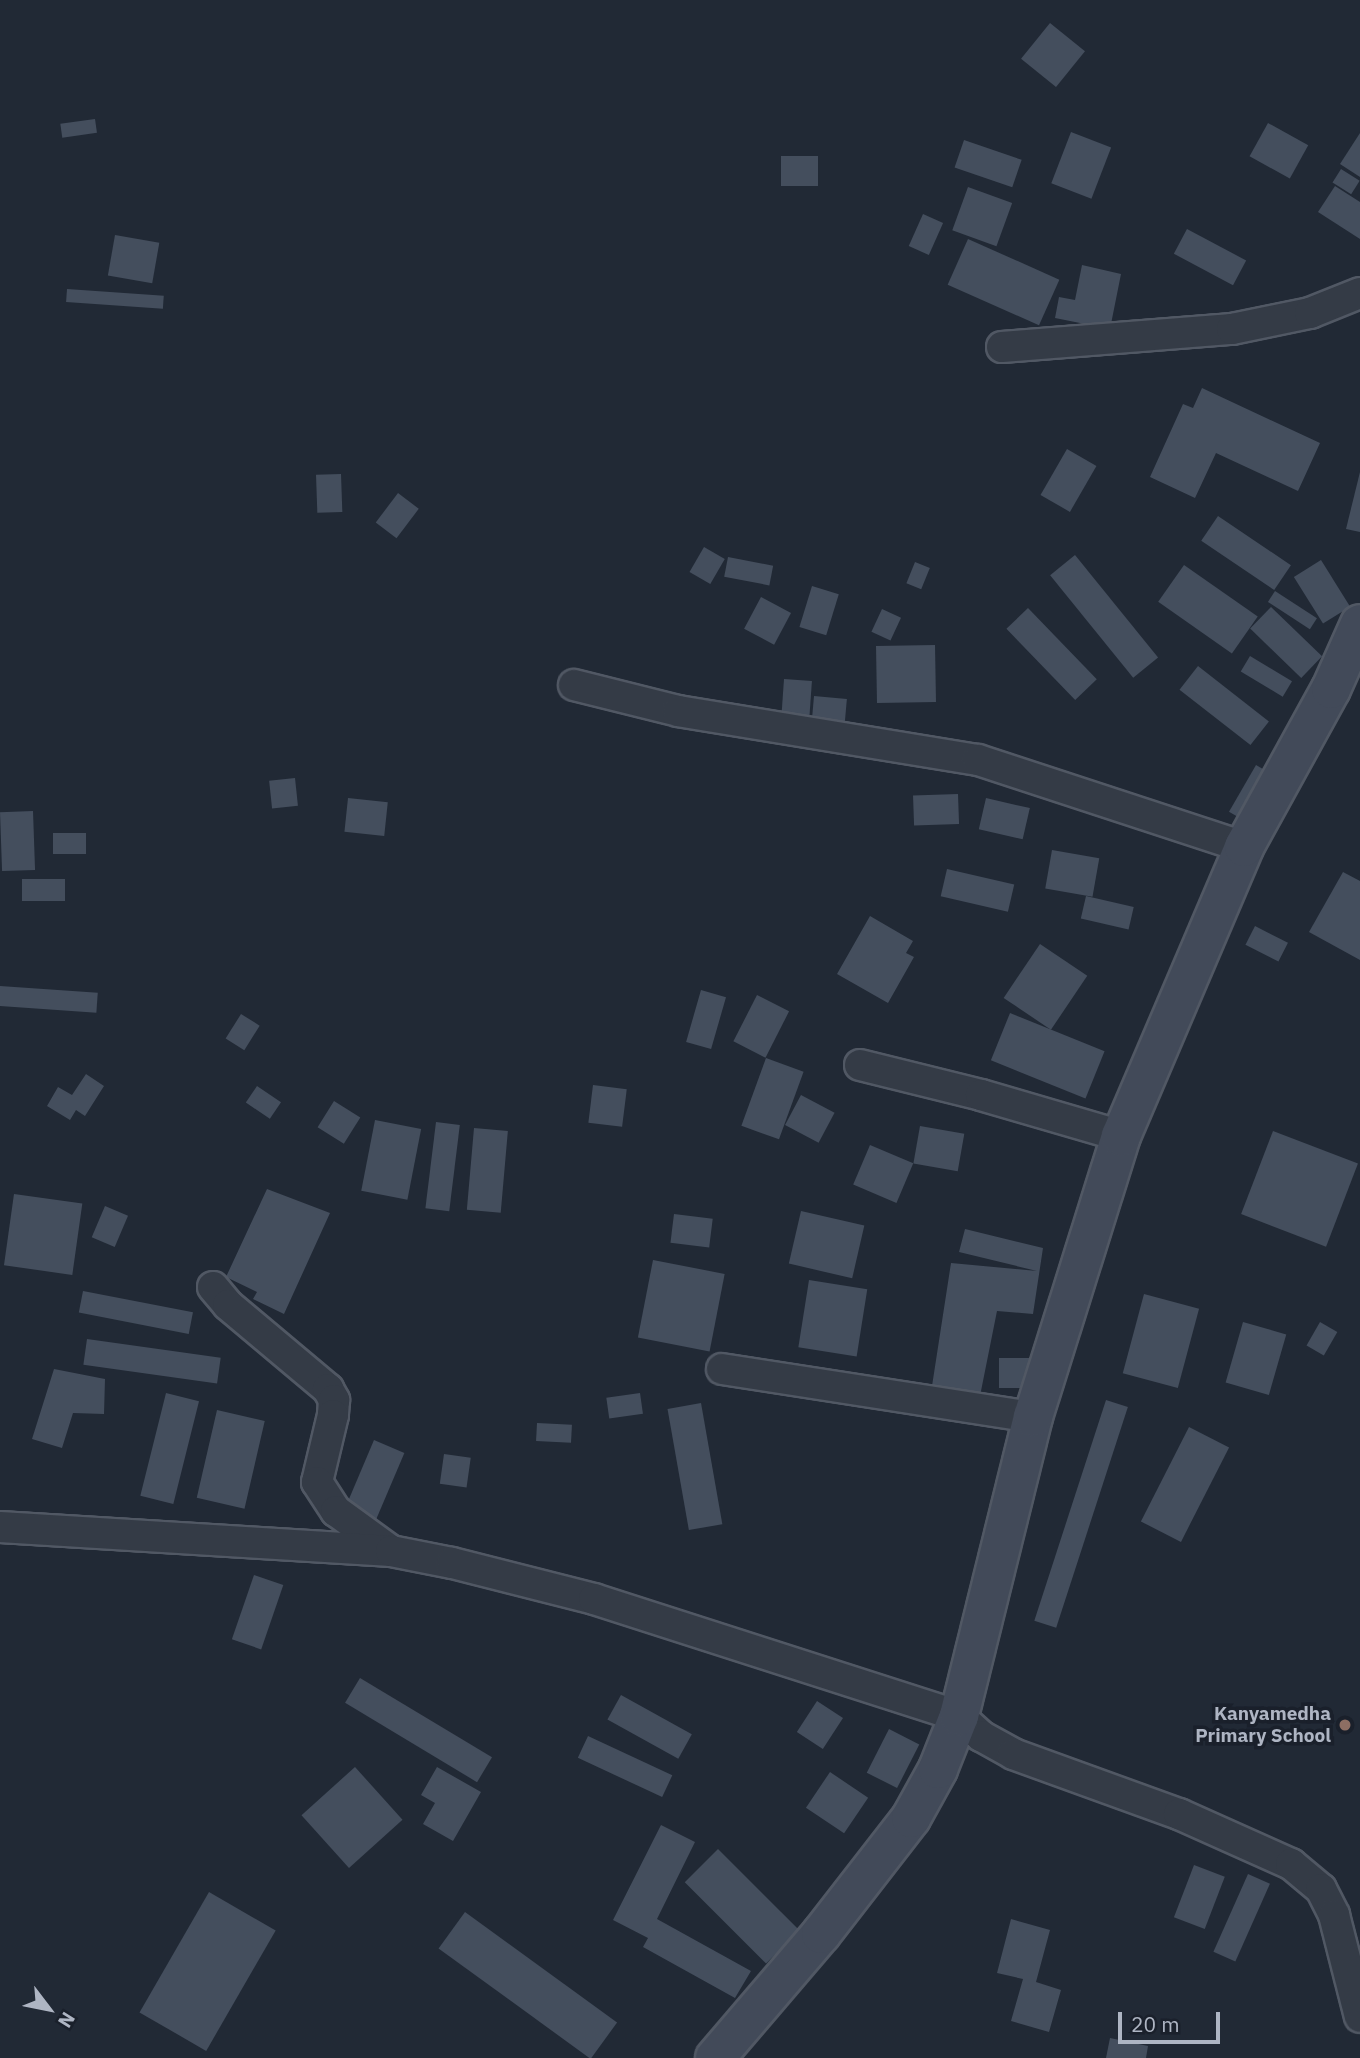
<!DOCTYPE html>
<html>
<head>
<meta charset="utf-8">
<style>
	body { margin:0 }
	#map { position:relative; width:1360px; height:2058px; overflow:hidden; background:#212935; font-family:"IBM Plex Sans",sans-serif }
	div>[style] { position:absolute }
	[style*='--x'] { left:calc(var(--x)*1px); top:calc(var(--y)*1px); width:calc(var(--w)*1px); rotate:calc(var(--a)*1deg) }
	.building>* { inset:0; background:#444e5d; transform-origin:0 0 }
	.roads { filter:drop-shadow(2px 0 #515864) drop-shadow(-2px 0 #515864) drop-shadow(0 2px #515864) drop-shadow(0 -2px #515864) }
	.street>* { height:30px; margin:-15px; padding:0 15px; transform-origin:15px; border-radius:15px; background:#343b46 }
	.secondary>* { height:38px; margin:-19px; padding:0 19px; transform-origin:19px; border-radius:19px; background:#424a59 }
	.dots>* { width:19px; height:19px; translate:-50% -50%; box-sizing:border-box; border:4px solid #1a202b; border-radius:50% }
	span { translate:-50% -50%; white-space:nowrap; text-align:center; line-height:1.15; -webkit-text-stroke:7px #1a202b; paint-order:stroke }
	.poi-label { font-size:19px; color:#aeb5c3; font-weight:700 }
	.right { translate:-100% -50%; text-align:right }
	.north { position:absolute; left:14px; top:1974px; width:70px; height:70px; -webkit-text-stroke:5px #1a202b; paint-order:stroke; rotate:122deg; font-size:19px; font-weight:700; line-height:28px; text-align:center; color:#aeb5c3 }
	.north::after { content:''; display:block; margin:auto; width:24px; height:32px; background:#aeb5c3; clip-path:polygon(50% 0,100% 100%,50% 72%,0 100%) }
	.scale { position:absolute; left:1118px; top:2012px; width:102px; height:32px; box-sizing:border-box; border:4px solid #aeb5c3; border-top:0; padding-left:9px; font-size:21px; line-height:24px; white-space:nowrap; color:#aeb5c3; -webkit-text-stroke:5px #1a202b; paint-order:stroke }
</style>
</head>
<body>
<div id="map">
	<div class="building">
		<i style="left:1050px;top:23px;width:45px;height:46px;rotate:39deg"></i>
		<i style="left:95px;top:119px;width:14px;height:35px;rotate:82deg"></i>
		<i style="left:1268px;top:123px;width:46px;height:38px;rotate:29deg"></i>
		<i style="left:1071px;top:132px;width:43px;height:55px;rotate:21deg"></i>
		<i style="clip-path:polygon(1360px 133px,1360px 177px,1340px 164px)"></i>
		<i style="left:964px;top:140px;width:61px;height:29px;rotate:19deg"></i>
		<i style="left:781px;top:156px;width:37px;height:30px"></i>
		<i style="left:1341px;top:169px;width:22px;height:16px;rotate:32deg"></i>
		<i style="clip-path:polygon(1335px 186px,1360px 202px,1360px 239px,1318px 212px)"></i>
		<i style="left:968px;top:187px;width:47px;height:46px;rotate:20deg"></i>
		<i style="left:923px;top:214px;width:22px;height:35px;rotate:24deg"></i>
		<i style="left:1187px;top:229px;width:67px;height:28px;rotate:28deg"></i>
		<i style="left:115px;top:235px;width:45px;height:41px;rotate:10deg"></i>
		<i style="left:968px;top:239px;width:100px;height:50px;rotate:24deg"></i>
		<i style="clip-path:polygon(1082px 265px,1121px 274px,1110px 329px,1055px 318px,1059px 297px,1075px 300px)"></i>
		<i style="left:67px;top:289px;width:97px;height:13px;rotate:4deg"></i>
		<i style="clip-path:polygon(1202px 388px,1320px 443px,1298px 491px,1216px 453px,1195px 498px,1150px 477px,1183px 404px,1193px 408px)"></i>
		<i style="left:1067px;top:449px;width:34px;height:53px;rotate:30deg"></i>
		<i style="clip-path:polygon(1360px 472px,1360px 532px,1346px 529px)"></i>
		<i style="left:341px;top:474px;width:38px;height:25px;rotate:88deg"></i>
		<i style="left:398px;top:493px;width:26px;height:37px;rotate:37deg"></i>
		<i style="left:1218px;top:516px;width:88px;height:30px;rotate:34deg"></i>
		<i style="left:704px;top:547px;width:24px;height:29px;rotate:30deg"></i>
		<i style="left:1075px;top:555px;width:132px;height:32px;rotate:51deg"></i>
		<i style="left:728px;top:557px;width:46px;height:20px;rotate:11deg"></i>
		<i style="left:1321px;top:560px;width:55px;height:32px;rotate:58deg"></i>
		<i style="left:915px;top:562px;width:16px;height:23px;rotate:22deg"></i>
		<i style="left:1184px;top:565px;width:90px;height:45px;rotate:35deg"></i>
		<i style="left:812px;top:586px;width:28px;height:43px;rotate:17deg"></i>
		<i style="left:1275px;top:591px;width:50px;height:13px;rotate:33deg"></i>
		<i style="left:761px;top:597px;width:34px;height:36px;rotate:28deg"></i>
		<i style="left:1271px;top:607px;width:71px;height:30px;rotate:44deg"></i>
		<i style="left:1028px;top:608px;width:99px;height:30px;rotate:46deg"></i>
		<i style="left:882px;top:609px;width:21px;height:25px;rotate:25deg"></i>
		<i style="left:935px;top:645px;width:57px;height:59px;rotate:89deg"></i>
		<i style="left:1250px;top:656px;width:49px;height:18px;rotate:31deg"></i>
		<i style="left:1198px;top:666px;width:90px;height:30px;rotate:38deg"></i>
		<i style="left:784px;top:679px;width:28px;height:38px;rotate:4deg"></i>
		<i style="left:814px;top:696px;width:33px;height:27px;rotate:5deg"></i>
		<i style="left:1256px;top:765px;width:22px;height:54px;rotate:30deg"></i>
		<i style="left:295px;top:778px;width:28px;height:26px;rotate:84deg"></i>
		<i style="left:958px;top:794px;width:30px;height:45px;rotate:88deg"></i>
		<i style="left:348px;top:798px;width:40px;height:34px;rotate:6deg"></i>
		<i style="left:986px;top:798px;width:45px;height:32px;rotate:13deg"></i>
		<i style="left:33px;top:811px;width:59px;height:33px;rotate:88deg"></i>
		<i style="left:53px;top:833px;width:33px;height:21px"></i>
		<i style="left:1052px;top:850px;width:48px;height:39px;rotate:10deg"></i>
		<i style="left:947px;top:869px;width:69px;height:28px;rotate:13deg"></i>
		<i style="clip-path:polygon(1343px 872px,1360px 881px,1360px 960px,1309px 932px)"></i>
		<i style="left:65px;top:879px;width:22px;height:43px;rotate:90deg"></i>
		<i style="left:1086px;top:896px;width:49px;height:23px;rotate:13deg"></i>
		<i style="clip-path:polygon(870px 916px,913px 941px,906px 953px,914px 957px,888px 1003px,837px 974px)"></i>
		<i style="left:1255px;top:926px;width:37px;height:21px;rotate:27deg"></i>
		<i style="left:1040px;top:944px;width:57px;height:65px;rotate:34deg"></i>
		<i style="left:0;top:986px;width:98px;height:20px;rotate:4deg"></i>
		<i style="left:701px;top:990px;width:26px;height:54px;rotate:16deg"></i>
		<i style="left:757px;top:995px;width:36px;height:52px;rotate:27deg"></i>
		<i style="left:1010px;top:1013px;width:102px;height:51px;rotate:22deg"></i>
		<i style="left:241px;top:1014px;width:22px;height:29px;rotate:32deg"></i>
		<i style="left:766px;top:1058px;width:40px;height:72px;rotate:20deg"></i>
		<i style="clip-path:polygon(86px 1074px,104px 1086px,85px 1116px,76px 1110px,70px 1120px,47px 1106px,58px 1087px,72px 1095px)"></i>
		<i style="left:593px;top:1085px;width:34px;height:38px;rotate:7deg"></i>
		<i style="left:257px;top:1086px;width:29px;height:20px;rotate:34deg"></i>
		<i style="left:801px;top:1095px;width:38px;height:34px;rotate:28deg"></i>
		<i style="left:334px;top:1101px;width:31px;height:31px;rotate:32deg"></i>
		<i style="left:375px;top:1120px;width:47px;height:72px;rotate:11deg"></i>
		<i style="left:436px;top:1122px;width:24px;height:87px;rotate:7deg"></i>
		<i style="left:920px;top:1126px;width:45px;height:38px;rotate:10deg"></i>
		<i style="left:474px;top:1128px;width:34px;height:82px;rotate:5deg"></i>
		<i style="left:1273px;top:1131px;width:91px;height:89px;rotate:21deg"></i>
		<i style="left:870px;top:1145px;width:47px;height:43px;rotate:23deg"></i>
		<i style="clip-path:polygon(267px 1189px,330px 1213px,284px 1314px,253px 1299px,257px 1292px,226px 1277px)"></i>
		<i style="left:14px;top:1194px;width:69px;height:72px;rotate:8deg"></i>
		<i style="left:105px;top:1206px;width:25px;height:34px;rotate:23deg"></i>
		<i style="left:801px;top:1211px;width:65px;height:54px;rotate:13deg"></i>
		<i style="left:674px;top:1214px;width:39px;height:29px;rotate:7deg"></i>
		<i style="clip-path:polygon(965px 1229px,1043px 1248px,1033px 1314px,997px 1311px,980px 1396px,932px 1386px,951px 1263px,1037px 1271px,959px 1252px)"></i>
		<i style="left:653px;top:1260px;width:73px;height:79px;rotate:11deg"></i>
		<i style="left:809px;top:1280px;width:59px;height:68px;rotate:9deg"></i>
		<i style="left:83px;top:1291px;width:112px;height:22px;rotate:11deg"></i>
		<i style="left:1144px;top:1294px;width:57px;height:82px;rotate:15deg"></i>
		<i style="left:1243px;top:1322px;width:45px;height:63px;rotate:16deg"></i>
		<i style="left:1320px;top:1322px;width:20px;height:27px;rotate:30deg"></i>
		<i style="left:87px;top:1339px;width:135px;height:26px;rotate:8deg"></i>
		<i style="left:1032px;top:1358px;width:30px;height:33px;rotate:90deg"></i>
		<i style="clip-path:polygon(54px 1369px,105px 1379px,104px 1414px,73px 1413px,62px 1448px,32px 1439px)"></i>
		<i style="left:166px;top:1393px;width:34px;height:106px;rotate:14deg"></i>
		<i style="left:640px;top:1393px;width:21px;height:34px;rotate:82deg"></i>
		<i style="left:1106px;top:1400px;width:23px;height:232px;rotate:18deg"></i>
		<i style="left:701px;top:1403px;width:123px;height:34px;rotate:80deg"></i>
		<i style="left:217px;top:1410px;width:49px;height:90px;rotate:13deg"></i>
		<i style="left:537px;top:1423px;width:35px;height:18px;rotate:3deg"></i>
		<i style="left:1189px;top:1427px;width:45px;height:106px;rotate:27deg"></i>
		<i style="left:374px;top:1440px;width:33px;height:77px;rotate:23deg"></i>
		<i style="left:444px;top:1454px;width:27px;height:30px;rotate:8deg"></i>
		<i style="left:254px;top:1575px;width:31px;height:68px;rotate:19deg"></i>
		<i style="left:360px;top:1678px;width:154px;height:29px;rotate:31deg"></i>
		<i style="left:621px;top:1695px;width:81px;height:28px;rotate:29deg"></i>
		<i style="left:817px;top:1701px;width:31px;height:37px;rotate:33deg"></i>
		<i style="left:889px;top:1729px;width:34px;height:49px;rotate:27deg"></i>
		<i style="left:588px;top:1736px;width:93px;height:24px;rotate:25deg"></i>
		<i style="left:355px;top:1767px;width:71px;height:72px;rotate:48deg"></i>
		<i style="clip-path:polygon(437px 1767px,481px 1792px,453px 1841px,423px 1824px,435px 1803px,421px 1795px)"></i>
		<i style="left:830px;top:1772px;width:46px;height:43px;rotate:34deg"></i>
		<i style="clip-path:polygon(661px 1825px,695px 1842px,657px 1919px,751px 1971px,735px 1998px,643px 1947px,648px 1938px,613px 1920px)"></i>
		<i style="left:718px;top:1849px;width:115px;height:47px;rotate:45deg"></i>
		<i style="left:1194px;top:1865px;width:33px;height:56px;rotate:21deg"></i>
		<i style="left:1248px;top:1874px;width:24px;height:85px;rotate:24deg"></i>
		<i style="left:209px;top:1892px;width:77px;height:139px;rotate:30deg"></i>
		<i style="left:465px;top:1912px;width:188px;height:45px;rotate:36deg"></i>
		<i style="clip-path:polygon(1011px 1919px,1050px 1930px,1036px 1982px,1061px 1990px,1049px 2032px,1011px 2021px,1023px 1979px,997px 1973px)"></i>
		<i style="clip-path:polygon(1110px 2038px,1148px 2046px,1146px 2058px,1106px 2058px)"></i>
	</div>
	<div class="roads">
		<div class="street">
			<i style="--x:1002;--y:347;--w:231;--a:-4.5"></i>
			<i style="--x:1232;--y:329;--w:80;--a:-11.6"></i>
			<i style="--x:1310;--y:313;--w:54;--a:-21.8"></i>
			<i style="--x:574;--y:685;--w:107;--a:14"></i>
			<i style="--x:678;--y:711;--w:304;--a:9.3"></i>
			<i style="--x:978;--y:760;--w:280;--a:18.1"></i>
			<i style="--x:860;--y:1065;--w:125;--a:13.9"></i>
			<i style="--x:981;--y:1095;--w:146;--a:16.3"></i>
			<i style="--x:213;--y:1287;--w:23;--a:50"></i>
			<i style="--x:228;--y:1305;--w:131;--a:40"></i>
			<i style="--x:328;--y:1389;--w:13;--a:61"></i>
			<i style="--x:334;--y:1400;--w:15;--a:94"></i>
			<i style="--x:333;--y:1415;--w:69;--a:103.4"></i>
			<i style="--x:317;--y:1482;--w:35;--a:57"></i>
			<i style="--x:336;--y:1511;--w:68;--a:36"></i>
			<i style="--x:722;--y:1369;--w:315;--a:8.8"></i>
			<i style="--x:0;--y:1527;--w:392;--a:3.5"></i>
			<i style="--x:391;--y:1551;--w:62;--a:11.1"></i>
			<i style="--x:452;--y:1563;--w:146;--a:14.2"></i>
			<i style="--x:594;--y:1599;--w:383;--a:17.8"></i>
			<i style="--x:959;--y:1716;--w:30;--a:42"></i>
			<i style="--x:981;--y:1736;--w:37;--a:29"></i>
			<i style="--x:1013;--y:1754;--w:177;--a:19.9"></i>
			<i style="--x:1179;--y:1814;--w:123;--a:24.1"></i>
			<i style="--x:1291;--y:1864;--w:39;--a:40"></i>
			<i style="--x:1321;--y:1889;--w:29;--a:63"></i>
			<i style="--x:1334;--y:1915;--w:105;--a:75.7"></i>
		</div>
		<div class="secondary">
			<i style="--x:715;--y:2058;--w:163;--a:-49.5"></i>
			<i style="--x:821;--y:1934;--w:147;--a:-52.2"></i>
			<i style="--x:911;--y:1818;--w:56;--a:-61.1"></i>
			<i style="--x:938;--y:1769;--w:57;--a:-68.4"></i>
			<i style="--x:959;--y:1716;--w:308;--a:-76.1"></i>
			<i style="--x:1033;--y:1417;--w:294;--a:-72.6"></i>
			<i style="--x:1121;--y:1136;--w:314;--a:-66.9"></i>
			<i style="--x:1244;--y:847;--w:180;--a:-61.2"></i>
			<i style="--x:1331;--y:689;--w:71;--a:-66"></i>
		</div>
	</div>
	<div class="dots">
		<i style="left:1345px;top:1725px;background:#8d6e63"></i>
	</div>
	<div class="poi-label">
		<span class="right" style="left:1331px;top:1725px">Kanyamedha<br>Primary School</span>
	</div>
	<div class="north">N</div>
	<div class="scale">20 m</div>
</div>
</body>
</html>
